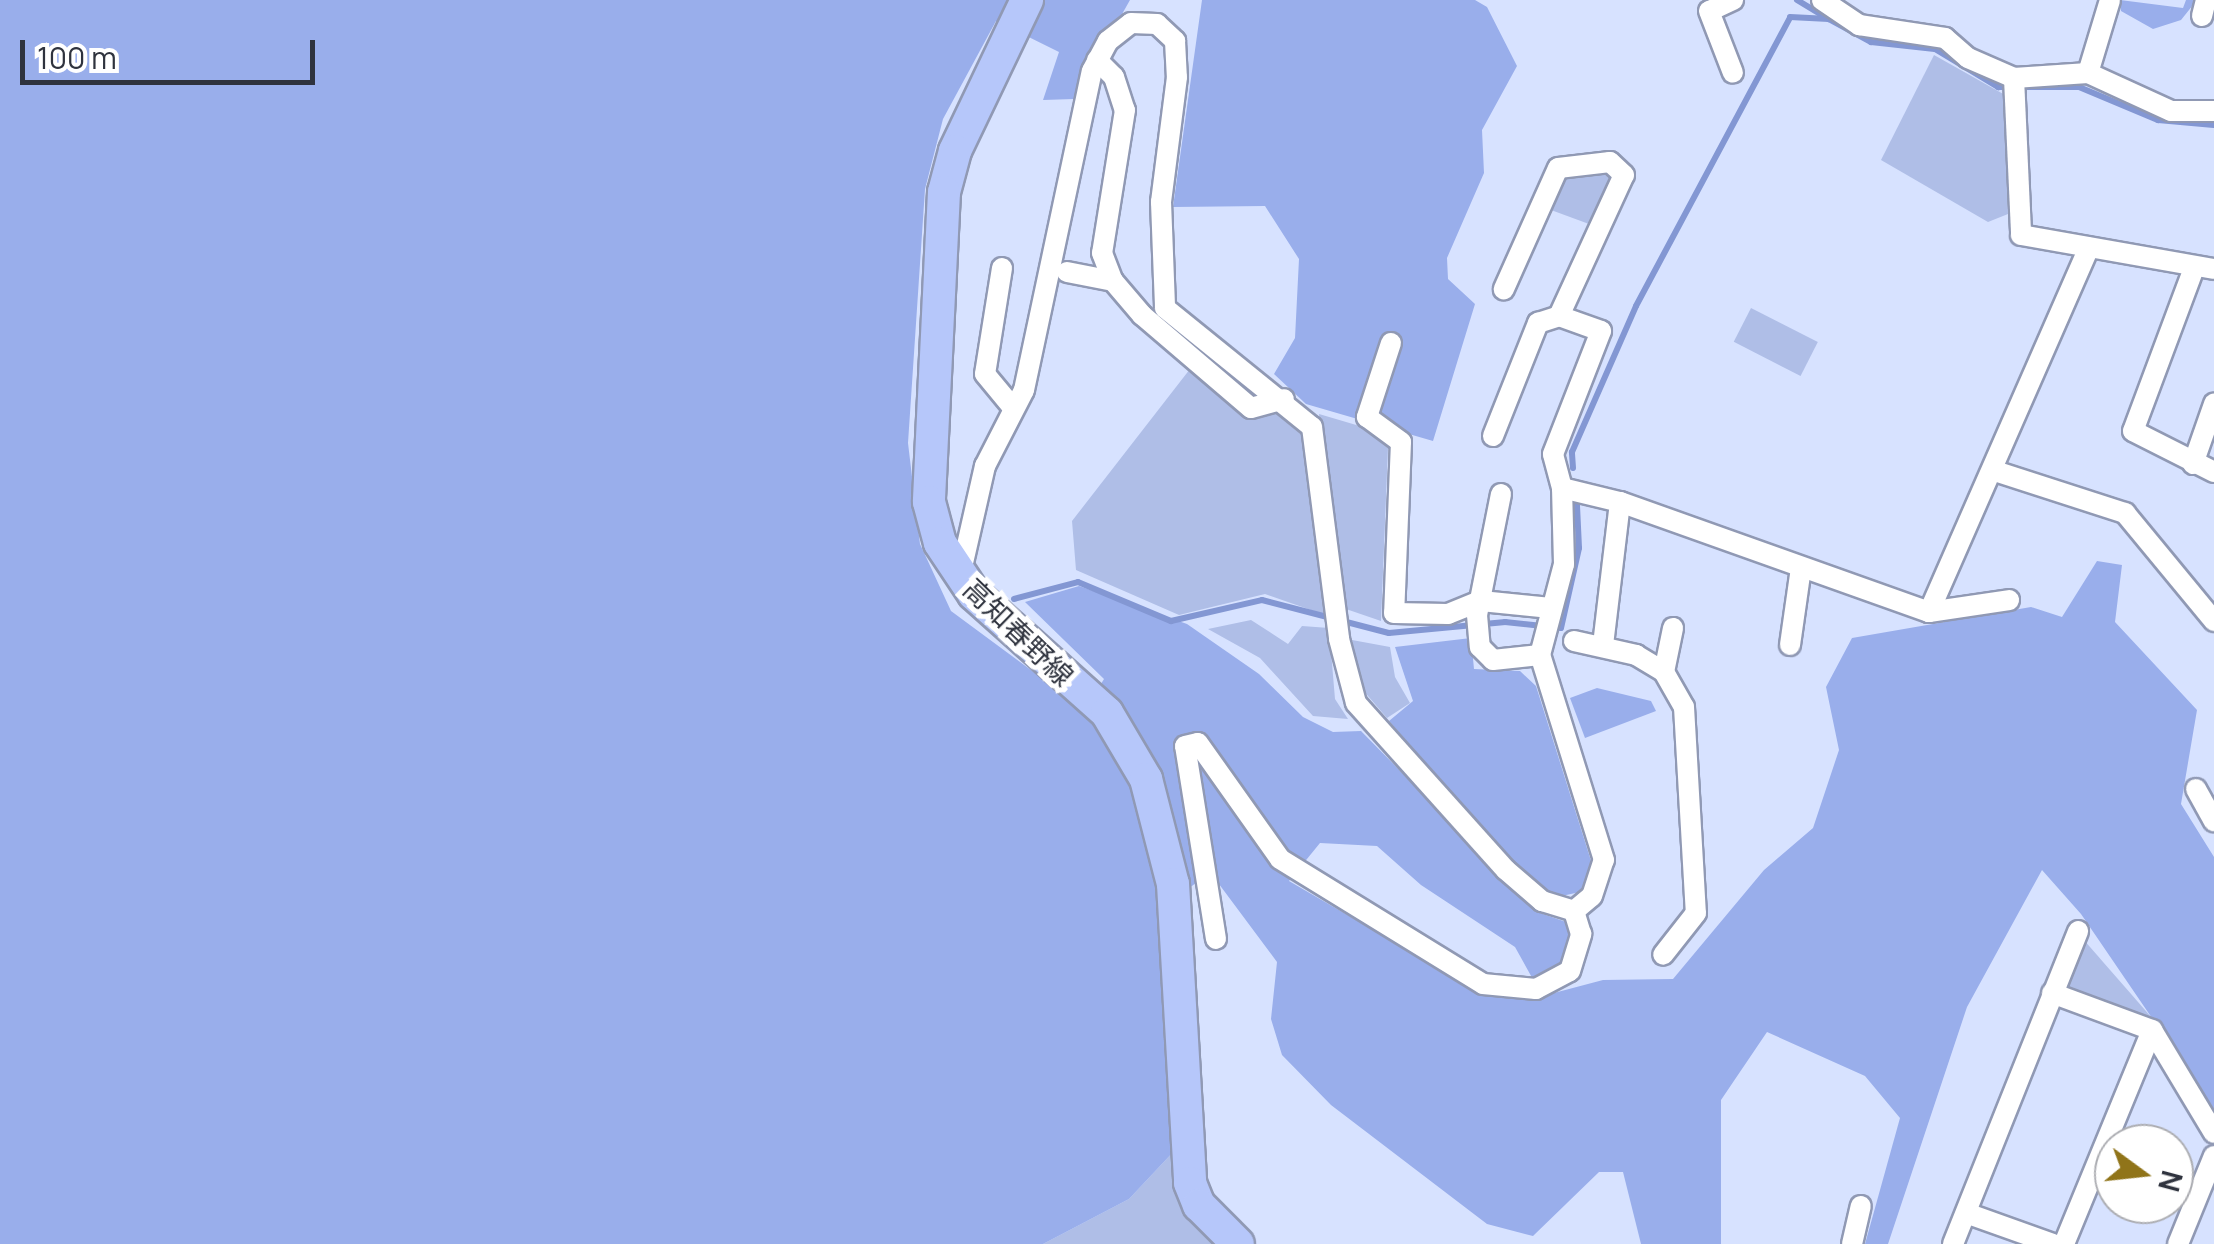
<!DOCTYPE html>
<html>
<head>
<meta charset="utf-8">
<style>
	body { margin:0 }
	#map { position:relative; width:2214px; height:1244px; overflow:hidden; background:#d7e2ff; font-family:Manrope,"Noto Sans JP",sans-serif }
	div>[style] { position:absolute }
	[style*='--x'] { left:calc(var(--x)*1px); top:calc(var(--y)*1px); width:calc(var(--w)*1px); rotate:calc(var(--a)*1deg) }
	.green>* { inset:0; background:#afbee7; transform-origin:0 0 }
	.forest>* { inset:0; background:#99aeeb }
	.stream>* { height:6px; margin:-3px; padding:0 3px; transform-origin:3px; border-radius:3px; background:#8397d3 }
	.roads { filter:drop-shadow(2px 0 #9099b4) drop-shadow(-2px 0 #9099b4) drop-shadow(0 2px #9099b4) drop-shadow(0 -2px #9099b4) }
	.street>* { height:20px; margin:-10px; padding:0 10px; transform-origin:10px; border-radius:10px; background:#fff }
	.primary>* { height:32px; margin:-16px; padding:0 16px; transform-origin:16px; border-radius:16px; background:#b6c7fa }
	span { translate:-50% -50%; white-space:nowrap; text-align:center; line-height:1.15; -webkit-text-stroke:10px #fff; paint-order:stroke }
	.street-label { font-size:28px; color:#2f333e }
	.north { position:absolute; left:2094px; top:1124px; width:100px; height:100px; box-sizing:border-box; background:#fff; border:2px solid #acadb2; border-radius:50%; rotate:105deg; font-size:28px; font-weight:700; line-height:40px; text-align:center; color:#2f333e }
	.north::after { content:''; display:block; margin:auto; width:35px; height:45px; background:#907419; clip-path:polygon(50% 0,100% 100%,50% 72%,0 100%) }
	.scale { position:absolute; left:20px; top:40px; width:295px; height:45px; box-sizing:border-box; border:5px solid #2f333e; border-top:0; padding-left:12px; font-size:30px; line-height:35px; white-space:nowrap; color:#2f333e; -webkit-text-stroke:8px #fff; paint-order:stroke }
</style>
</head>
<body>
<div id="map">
	<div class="green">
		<i style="clip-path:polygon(1934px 55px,2005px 95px,2008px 214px,1988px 222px,1881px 160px)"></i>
		<i style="clip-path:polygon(1597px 170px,1611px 176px,1589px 224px,1551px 210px,1567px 174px)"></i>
		<i style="left:1751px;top:308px;width:75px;height:38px;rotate:27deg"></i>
		<i style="clip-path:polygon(1190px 369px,1241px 412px,1257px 419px,1282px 410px,1303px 433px,1328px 616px,1265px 594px,1179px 615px,1076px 570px,1072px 521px)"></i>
		<i style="clip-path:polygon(1319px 414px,1363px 427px,1388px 448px,1381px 621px,1346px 609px)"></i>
		<i style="clip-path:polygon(1251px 620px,1288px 644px,1302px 626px,1329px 628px,1335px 699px,1348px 719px,1313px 716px,1260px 658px,1208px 629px)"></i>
		<i style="clip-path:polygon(1352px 640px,1390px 647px,1395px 677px,1410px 703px,1387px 718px,1362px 689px)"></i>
		<i style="clip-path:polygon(2083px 939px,2152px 1018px,2150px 1023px,2064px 988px)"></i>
		<i style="clip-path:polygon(1176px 1149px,1221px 1244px,1043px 1244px,1129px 1199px)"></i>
	</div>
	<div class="forest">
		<i style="clip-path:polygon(0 0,1130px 0,1074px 99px,1043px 100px,1059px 52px,996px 21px,943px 119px,925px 189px,908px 443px,920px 544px,951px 611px,1085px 710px,1104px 679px,1025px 602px,1079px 586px,1187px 624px,1259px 674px,1303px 717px,1333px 732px,1361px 731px,1540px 913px,1569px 923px,1573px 937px,1563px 968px,1535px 983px,1515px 947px,1421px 885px,1377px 846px,1320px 843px,1289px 881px,1483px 994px,1535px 998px,1603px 980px,1673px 979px,1764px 870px,1813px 828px,1839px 750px,1826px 687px,1852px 638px,2031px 607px,2062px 617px,2097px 561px,2122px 565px,2115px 622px,2197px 710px,2181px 804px,2214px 857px,2214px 1109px,2081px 914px,2042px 870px,1967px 1007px,1888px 1244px,1865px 1244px,1900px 1118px,1865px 1076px,1767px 1032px,1721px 1100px,1721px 1244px,1641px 1244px,1623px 1172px,1599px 1172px,1533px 1236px,1487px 1224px,1331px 1105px,1282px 1055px,1271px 1019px,1277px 962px,1210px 872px,1179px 896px,1176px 1149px,1129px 1199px,1043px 1244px,0 1244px)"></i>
		<i style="clip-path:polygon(1202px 0,1475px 0,1487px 7px,1517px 66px,1482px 130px,1484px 173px,1447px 258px,1448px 279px,1475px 304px,1433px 441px,1306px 404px,1274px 374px,1295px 338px,1299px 259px,1265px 206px,1173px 207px)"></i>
		<i style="clip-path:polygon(2120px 0,2183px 8px,2186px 0,2197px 0,2181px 20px,2153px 29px,2121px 11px)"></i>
		<i style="clip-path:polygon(1471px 638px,1474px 669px,1520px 671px,1536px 686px,1592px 864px,1580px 892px,1557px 897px,1512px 864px,1389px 721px,1413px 701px,1395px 647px)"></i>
		<i style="clip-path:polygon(1597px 688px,1651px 701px,1656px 711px,1585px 738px,1570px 698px)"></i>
	</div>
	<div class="stream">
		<i style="--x:1797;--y:0;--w:37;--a:31"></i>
		<i style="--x:2021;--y:87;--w:58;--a:0"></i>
		<i style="--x:2079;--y:87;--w:86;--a:22.7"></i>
		<i style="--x:2158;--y:120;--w:56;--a:5.1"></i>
		<i style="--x:1573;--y:468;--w:16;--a:-94"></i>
		<i style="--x:1572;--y:452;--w:159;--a:-66.3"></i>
		<i style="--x:1636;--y:306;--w:327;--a:-61.9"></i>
		<i style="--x:1790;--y:17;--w:39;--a:3"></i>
		<i style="--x:1829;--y:19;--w:48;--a:28.7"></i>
		<i style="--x:1871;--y:42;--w:64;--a:6.2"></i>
		<i style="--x:1935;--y:49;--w:74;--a:31.1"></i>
		<i style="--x:1998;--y:87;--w:11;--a:0"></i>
		<i style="--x:1014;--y:599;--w:66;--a:-14.9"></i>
		<i style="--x:1078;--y:582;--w:101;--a:22.8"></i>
		<i style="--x:1171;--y:621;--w:93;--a:-13"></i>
		<i style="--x:1262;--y:600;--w:131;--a:14.6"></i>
		<i style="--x:1389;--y:633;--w:117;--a:-5.4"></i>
		<i style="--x:1505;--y:622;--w:56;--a:6.1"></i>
		<i style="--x:1561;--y:628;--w:82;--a:-77.3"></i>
		<i style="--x:1579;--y:548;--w:43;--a:-92.7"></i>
	</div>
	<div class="roads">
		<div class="street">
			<i style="--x:1733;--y:0;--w:26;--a:155"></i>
			<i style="--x:1709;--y:11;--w:66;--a:68.8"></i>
			<i style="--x:1822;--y:0;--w:45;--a:34"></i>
			<i style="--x:1859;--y:25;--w:87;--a:8.6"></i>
			<i style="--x:1945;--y:38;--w:30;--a:41"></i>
			<i style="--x:1968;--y:58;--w:50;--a:23.5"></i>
			<i style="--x:2014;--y:78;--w:74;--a:-3.9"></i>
			<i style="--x:2088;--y:73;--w:91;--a:24.6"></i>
			<i style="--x:2171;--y:111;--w:43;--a:0"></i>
			<i style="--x:2202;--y:16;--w:16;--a:-76"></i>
			<i style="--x:1097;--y:60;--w:24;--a:45"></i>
			<i style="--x:1114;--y:77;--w:35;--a:72"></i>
			<i style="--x:1125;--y:110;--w:145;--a:99.1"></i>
			<i style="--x:1102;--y:253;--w:30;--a:69"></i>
			<i style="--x:2088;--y:73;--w:76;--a:-73.2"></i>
			<i style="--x:2014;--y:78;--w:157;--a:87.4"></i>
			<i style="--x:2021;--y:235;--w:196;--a:10"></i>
			<i style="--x:1002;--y:268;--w:107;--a:99.1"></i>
			<i style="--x:985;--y:374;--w:45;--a:50.4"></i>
			<i style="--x:2194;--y:268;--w:174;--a:110.5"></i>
			<i style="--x:2133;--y:431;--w:91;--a:26.8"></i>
			<i style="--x:1067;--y:272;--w:47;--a:11.1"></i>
			<i style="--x:1113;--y:281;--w:45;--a:49.5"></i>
			<i style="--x:1142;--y:315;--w:143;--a:40.5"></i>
			<i style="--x:1251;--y:408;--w:34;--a:-15"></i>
			<i style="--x:1391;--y:343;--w:78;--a:108"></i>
			<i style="--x:1367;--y:417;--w:42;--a:36.3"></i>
			<i style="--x:1401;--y:442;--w:171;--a:92.3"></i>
			<i style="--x:1394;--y:613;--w:54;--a:1.1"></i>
			<i style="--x:1448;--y:614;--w:35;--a:-22"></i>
			<i style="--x:1481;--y:601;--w:70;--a:5.7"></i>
			<i style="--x:1493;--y:436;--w:122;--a:-68.3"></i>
			<i style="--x:1538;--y:323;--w:22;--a:-18"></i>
			<i style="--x:1559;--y:316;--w:155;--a:-65.3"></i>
			<i style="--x:1624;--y:175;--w:19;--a:-137"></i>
			<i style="--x:1610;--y:162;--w:52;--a:173.4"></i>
			<i style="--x:1558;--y:168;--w:133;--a:114.1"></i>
			<i style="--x:2193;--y:464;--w:64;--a:-70.7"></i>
			<i style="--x:1995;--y:471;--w:137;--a:17.9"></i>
			<i style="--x:2125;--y:513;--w:140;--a:50.5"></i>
			<i style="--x:1562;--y:488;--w:60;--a:13.6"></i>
			<i style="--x:1620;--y:502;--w:328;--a:19.6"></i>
			<i style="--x:1929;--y:612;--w:398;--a:-66.3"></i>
			<i style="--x:1501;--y:494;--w:123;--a:101.2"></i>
			<i style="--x:1477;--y:615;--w:32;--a:85"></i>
			<i style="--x:1480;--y:647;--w:18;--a:45"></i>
			<i style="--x:1493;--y:660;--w:47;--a:-6.1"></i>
			<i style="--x:960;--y:576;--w:113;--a:-77.2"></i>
			<i style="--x:985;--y:466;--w:85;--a:-62.8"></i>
			<i style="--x:1024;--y:390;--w:326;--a:-78"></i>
			<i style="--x:1092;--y:71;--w:34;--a:-62"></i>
			<i style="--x:1108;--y:41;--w:29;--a:-38"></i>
			<i style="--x:1131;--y:23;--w:26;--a:2"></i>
			<i style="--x:1157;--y:24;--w:25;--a:43"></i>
			<i style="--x:1175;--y:41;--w:36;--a:87"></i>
			<i style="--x:1177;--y:77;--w:126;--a:97.3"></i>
			<i style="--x:1161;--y:202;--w:106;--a:87.8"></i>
			<i style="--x:1165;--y:308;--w:189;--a:39"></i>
			<i style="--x:1312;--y:427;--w:214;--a:82.7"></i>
			<i style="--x:1339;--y:639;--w:66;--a:75.1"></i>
			<i style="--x:1356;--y:703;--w:224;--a:48.1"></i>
			<i style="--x:1506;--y:870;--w:48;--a:40.7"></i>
			<i style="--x:1542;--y:901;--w:34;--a:17"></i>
			<i style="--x:1574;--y:911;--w:23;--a:-40"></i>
			<i style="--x:1592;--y:896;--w:38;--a:-72"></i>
			<i style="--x:1604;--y:860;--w:215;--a:-107.3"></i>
			<i style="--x:1540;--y:655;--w:94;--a:-75.2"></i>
			<i style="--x:1564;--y:564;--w:76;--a:-91.5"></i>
			<i style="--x:1562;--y:488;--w:35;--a:-105"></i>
			<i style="--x:1553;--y:454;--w:132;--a:-68.7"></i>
			<i style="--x:1601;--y:331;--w:45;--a:-160.3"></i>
			<i style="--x:1929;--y:612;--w:81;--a:-8.5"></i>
			<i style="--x:1574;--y:641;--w:64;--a:12.7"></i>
			<i style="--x:1636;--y:655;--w:33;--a:31"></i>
			<i style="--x:1664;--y:672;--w:40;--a:60.3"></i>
			<i style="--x:1684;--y:707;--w:206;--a:86.7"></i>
			<i style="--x:1696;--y:913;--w:53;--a:128.2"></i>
			<i style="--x:1603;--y:645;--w:144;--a:-83.2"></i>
			<i style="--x:1790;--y:645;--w:78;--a:-81.9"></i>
			<i style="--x:1664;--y:672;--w:45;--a:-78.4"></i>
			<i style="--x:2196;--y:789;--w:37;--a:61"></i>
			<i style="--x:1216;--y:939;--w:195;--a:-99.1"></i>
			<i style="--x:1185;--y:746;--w:13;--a:-13"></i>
			<i style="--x:1198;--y:743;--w:142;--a:54.7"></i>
			<i style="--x:1280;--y:859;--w:238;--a:31.6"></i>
			<i style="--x:1483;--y:984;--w:53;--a:5.4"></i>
			<i style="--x:1536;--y:989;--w:38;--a:-28"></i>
			<i style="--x:1570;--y:971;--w:39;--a:-73"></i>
			<i style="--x:1581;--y:934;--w:24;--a:-107"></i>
			<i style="--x:2052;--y:993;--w:107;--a:20.3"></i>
			<i style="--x:2152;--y:1030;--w:120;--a:59"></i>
			<i style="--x:1966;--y:1213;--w:92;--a:19.6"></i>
			<i style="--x:1852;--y:1244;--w:39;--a:-77"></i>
			<i style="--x:1953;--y:1244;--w:337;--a:-68.2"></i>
			<i style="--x:2064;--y:1244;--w:231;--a:-67.6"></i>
			<i style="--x:2178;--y:1244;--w:95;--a:-67.8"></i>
		</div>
		<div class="primary">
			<i style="--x:1027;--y:0;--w:167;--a:115.5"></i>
			<i style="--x:955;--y:151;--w:42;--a:105"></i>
			<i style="--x:944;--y:192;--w:310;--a:92.8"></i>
			<i style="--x:929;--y:502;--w:42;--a:75"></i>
			<i style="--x:940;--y:543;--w:61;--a:56.3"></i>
			<i style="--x:974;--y:594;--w:178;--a:41.8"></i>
			<i style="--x:1107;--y:713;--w:77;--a:59.4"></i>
			<i style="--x:1146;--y:779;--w:108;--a:75.6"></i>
			<i style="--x:1173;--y:884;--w:299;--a:86.7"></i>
			<i style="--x:1190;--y:1183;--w:24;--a:68"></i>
			<i style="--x:1199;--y:1205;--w:55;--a:45"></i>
		</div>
	</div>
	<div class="street-label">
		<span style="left:1019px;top:632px;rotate:44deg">高知春野線</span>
	</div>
	<div class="north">N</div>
	<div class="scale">100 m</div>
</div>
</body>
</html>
